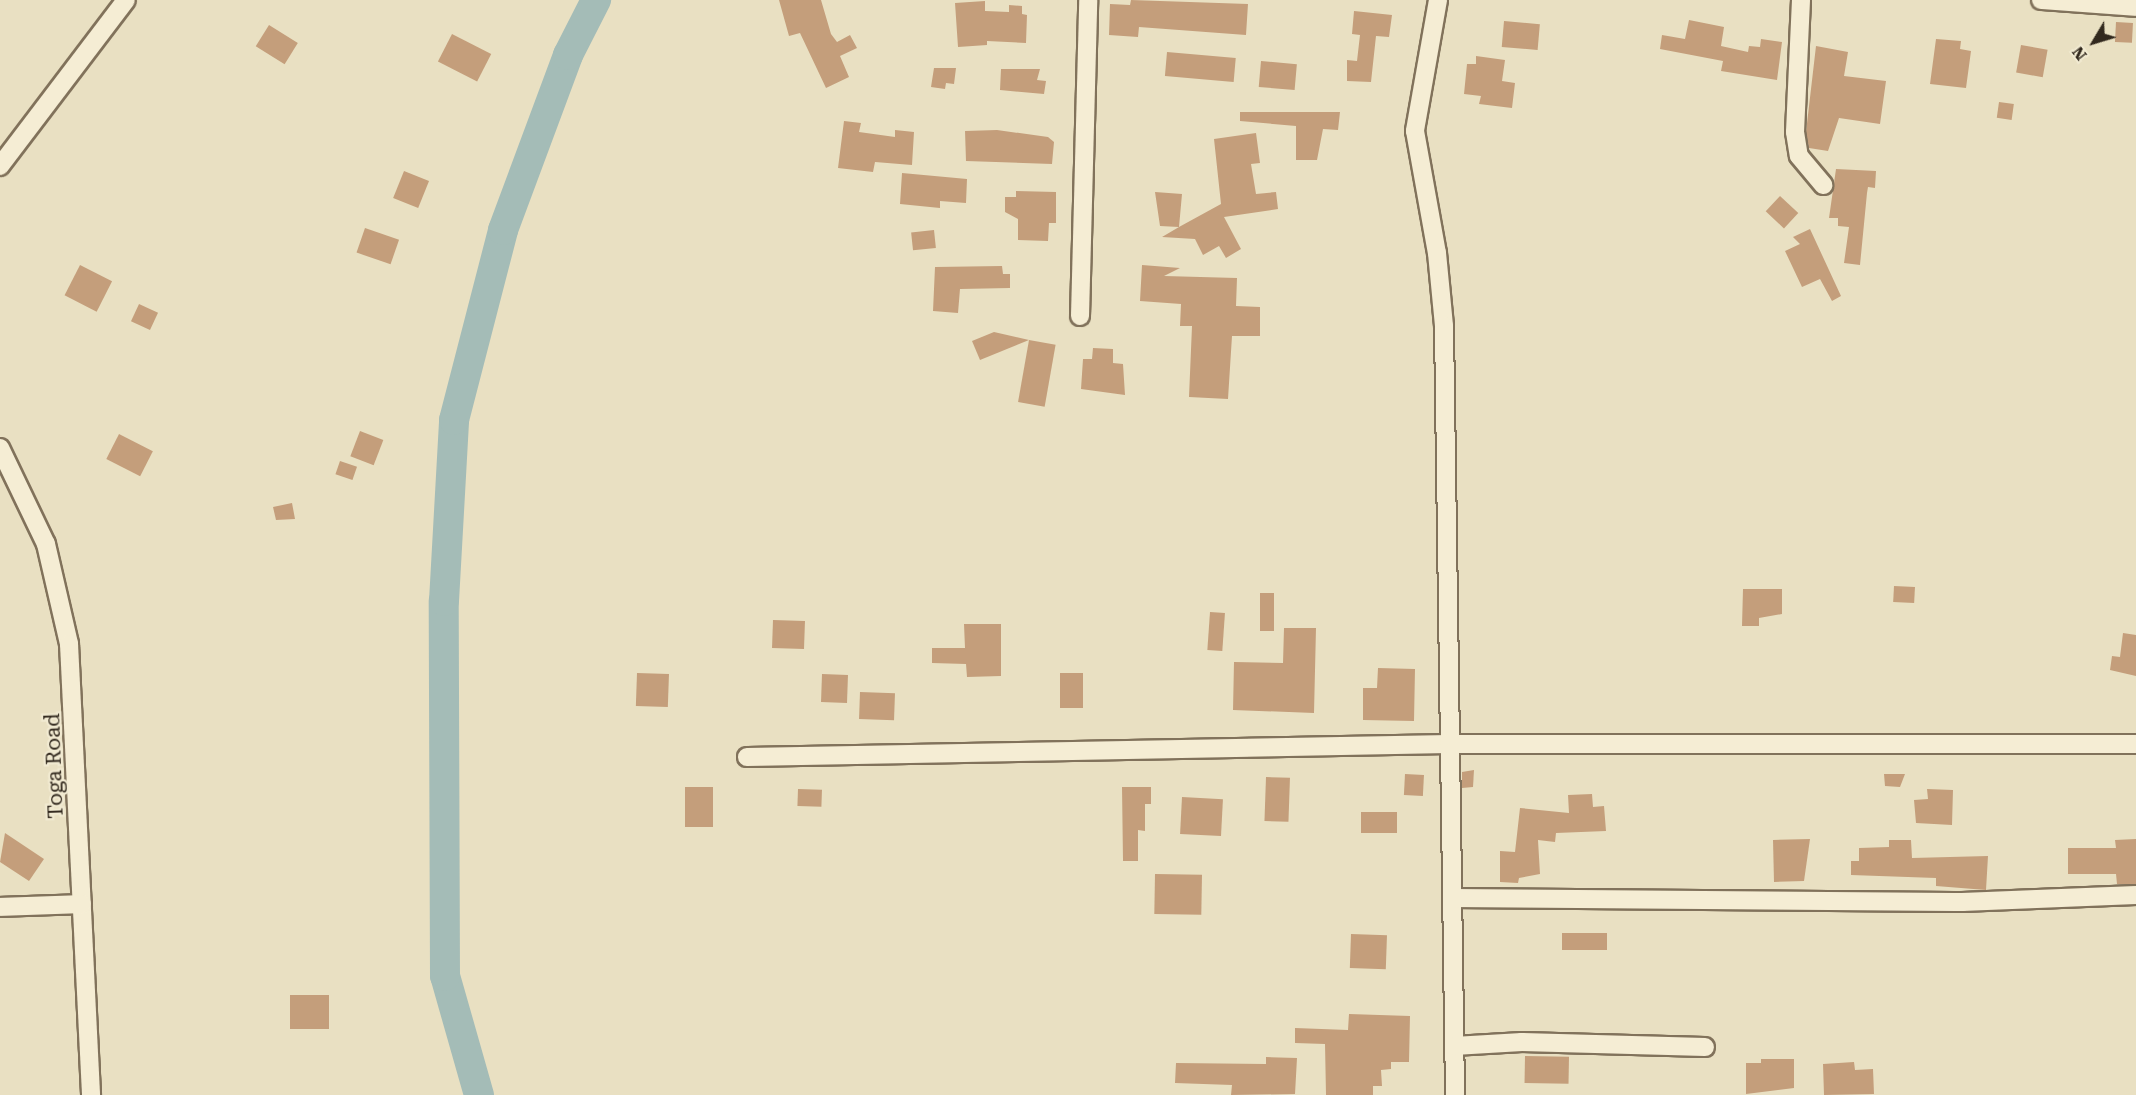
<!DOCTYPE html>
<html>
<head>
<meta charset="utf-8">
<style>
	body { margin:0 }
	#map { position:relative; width:2136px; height:1095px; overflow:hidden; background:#e9e0c2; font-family:"Roboto Serif",serif }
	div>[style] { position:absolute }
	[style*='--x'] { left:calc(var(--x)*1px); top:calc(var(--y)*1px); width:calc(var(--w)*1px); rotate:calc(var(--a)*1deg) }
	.river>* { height:30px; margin:-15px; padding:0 15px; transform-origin:15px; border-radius:15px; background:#a4bcb7 }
	.building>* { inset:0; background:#c49e7b; transform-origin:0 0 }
	.roads { filter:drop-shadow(2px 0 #81725b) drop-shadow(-2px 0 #81725b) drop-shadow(0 2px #81725b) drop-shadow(0 -2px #81725b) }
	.minor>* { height:18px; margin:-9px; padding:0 9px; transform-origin:9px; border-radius:9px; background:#f5edd4 }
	span { translate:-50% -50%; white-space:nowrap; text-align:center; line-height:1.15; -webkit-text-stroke:4.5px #f1ead1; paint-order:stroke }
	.street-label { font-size:21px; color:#32291e }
	.north { position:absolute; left:2064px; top:12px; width:60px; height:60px; -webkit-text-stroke:4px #f1ead1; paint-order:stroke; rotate:232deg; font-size:16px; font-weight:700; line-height:24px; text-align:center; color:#32291e }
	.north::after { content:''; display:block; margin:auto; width:21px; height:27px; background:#32291e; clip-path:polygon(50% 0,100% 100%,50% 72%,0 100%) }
</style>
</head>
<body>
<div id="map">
	<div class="river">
		<i style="--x:479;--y:1095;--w:124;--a:-105.9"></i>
		<i style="--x:445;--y:976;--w:375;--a:-90.2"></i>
		<i style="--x:444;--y:601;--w:181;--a:-86.8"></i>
		<i style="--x:454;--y:420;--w:196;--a:-75.5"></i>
		<i style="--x:503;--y:230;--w:187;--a:-69.6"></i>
		<i style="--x:568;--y:55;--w:62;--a:-63"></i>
	</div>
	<div class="building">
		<i style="clip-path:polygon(779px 0,821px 0,831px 34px,837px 42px,850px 35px,857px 48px,840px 56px,849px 77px,826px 88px,800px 33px,789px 36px)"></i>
		<i style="clip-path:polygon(1131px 0,1248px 4px,1246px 35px,1139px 27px,1138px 37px,1109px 35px,1110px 4px,1130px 5px)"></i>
		<i style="clip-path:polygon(985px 1px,985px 11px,1009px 12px,1009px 5px,1022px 6px,1022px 14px,1027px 15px,1026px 43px,987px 41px,987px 45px,958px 47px,955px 3px)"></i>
		<i style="clip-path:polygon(1354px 11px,1392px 15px,1389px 37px,1376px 36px,1371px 82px,1347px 81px,1347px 60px,1357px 61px,1360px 35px,1352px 34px)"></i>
		<i style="clip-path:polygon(1689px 20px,1724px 27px,1721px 46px,1748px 52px,1749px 46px,1760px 47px,1761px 39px,1782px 42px,1777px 80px,1721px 71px,1723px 61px,1660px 49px,1662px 35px,1685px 39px)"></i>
		<i style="left:1504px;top:21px;width:36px;height:26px;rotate:5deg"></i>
		<i style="left:2116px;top:22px;width:17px;height:20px;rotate:3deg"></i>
		<i style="left:269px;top:25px;width:34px;height:25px;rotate:32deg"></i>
		<i style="left:452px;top:34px;width:44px;height:31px;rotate:27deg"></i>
		<i style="clip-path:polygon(1936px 39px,1961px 41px,1960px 49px,1971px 51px,1966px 88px,1930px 84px)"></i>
		<i style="left:2021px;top:45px;width:27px;height:28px;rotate:10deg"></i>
		<i style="clip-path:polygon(1816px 46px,1848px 52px,1844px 76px,1886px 81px,1880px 124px,1839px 118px,1828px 151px,1809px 148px,1806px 132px)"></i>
		<i style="left:1167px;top:52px;width:69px;height:24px;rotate:5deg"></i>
		<i style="clip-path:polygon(1476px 56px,1505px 60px,1502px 81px,1515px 83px,1512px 108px,1479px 104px,1481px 96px,1464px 94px,1467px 64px,1476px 64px)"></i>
		<i style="left:1261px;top:61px;width:36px;height:26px;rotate:5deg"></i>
		<i style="clip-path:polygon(934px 68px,956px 68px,954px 84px,946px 83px,945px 89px,931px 87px)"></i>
		<i style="clip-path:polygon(1001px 69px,1040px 69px,1037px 80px,1046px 81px,1044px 94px,1000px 90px)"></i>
		<i style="left:1999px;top:102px;width:15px;height:16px;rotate:8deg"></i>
		<i style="clip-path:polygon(1240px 112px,1340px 112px,1338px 130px,1323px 129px,1317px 160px,1296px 160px,1296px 126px,1240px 121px)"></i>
		<i style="clip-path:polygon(844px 121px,861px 123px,859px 132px,895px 137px,895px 130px,914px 132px,912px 165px,875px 162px,873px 172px,838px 168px)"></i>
		<i style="clip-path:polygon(997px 130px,1048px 137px,1054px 142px,1052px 164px,966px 161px,965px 131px)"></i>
		<i style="clip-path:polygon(1256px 133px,1260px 163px,1251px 164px,1256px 194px,1276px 192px,1278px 209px,1224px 217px,1241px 249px,1226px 258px,1219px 246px,1203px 255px,1195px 239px,1162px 237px,1179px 227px,1160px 226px,1155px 192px,1182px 194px,1179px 227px,1221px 204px,1214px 139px)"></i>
		<i style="clip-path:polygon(1836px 169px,1876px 171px,1875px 188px,1868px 187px,1867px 193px,1860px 265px,1844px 263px,1849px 227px,1838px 226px,1838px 218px,1829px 218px)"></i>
		<i style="left:404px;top:171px;width:27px;height:29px;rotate:22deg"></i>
		<i style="clip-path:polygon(902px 173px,967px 179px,966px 203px,940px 201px,940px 208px,900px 204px)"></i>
		<i style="clip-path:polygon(1016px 191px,1056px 192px,1056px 223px,1049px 223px,1048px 241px,1018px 240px,1018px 219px,1005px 212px,1005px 197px,1016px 197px)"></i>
		<i style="left:1780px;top:196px;width:25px;height:21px;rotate:43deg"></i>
		<i style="left:365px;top:228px;width:36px;height:26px;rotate:19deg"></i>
		<i style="clip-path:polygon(1810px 229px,1841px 296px,1832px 301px,1820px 279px,1802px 287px,1785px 251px,1800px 244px,1793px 237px)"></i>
		<i style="left:934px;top:230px;width:18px;height:23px;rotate:84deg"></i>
		<i style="left:80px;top:265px;width:36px;height:34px;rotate:27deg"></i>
		<i style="clip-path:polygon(1142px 265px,1180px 268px,1164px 276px,1237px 278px,1236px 306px,1260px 307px,1260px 336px,1232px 336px,1228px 399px,1189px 397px,1192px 326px,1180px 326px,1181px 304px,1140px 301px)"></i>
		<i style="clip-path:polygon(1002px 266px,1003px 274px,1010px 274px,1010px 288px,960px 289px,958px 313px,933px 311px,935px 267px)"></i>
		<i style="left:139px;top:304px;width:21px;height:19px;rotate:25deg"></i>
		<i style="clip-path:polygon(994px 332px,1029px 340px,980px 360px,972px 341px)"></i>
		<i style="left:1029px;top:340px;width:27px;height:63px;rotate:10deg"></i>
		<i style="clip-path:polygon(1093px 348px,1113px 349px,1113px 363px,1123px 364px,1125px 395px,1081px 389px,1083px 359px,1092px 359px)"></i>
		<i style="left:360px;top:431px;width:25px;height:27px;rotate:21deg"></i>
		<i style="left:119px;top:434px;width:38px;height:28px;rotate:27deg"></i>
		<i style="left:340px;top:461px;width:18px;height:14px;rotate:19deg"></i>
		<i style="clip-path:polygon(292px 503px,295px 519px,276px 520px,273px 507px)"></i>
		<i style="left:1894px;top:586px;width:21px;height:16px;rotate:3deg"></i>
		<i style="clip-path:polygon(1743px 589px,1782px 589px,1782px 614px,1759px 618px,1759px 626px,1742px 626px)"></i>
		<i style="left:1260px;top:593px;width:14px;height:38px"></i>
		<i style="left:1210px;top:612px;width:15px;height:38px;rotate:4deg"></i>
		<i style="left:773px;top:620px;width:32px;height:28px;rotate:2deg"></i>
		<i style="clip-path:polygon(964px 624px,1001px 624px,1001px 676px,967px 677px,966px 664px,932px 663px,932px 648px,965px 648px)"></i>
		<i style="clip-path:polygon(1284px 628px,1316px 628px,1314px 713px,1233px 710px,1234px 662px,1283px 663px)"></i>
		<i style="clip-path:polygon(2123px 633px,2136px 635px,2136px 676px,2110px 670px,2112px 656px,2120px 657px)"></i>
		<i style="clip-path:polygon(1378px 668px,1415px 669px,1414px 721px,1363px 720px,1363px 688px,1377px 688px)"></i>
		<i style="left:637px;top:673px;width:32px;height:33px;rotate:2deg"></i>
		<i style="left:1060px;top:673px;width:23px;height:35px"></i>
		<i style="left:822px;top:674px;width:26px;height:28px;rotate:2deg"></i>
		<i style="left:860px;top:692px;width:35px;height:27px;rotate:2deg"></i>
		<i style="clip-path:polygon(1474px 770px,1473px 787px,1462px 788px,1462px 772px)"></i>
		<i style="left:1405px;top:774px;width:19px;height:21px;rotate:3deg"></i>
		<i style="clip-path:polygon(1884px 774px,1905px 774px,1900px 787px,1885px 786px)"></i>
		<i style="left:1266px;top:777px;width:24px;height:44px;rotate:2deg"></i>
		<i style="left:685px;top:787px;width:28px;height:40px"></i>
		<i style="clip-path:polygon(1122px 787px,1151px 787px,1151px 804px,1145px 804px,1145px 831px,1138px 830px,1138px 861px,1123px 861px)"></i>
		<i style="left:798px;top:789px;width:24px;height:17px;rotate:2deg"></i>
		<i style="clip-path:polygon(1927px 789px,1953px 790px,1952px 825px,1916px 823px,1914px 800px,1928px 799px)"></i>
		<i style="clip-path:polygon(1592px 794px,1593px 807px,1604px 806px,1606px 831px,1556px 833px,1555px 842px,1538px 840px,1540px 874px,1519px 878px,1518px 883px,1500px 882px,1500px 851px,1515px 852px,1520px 808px,1569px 813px,1568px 795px)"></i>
		<i style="left:1182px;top:797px;width:41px;height:37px;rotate:3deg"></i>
		<i style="left:1361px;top:812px;width:36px;height:21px"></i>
		<i style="clip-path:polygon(5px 833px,44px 859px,29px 881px,0 862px)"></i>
		<i style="clip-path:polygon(1810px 839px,1804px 881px,1774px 882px,1773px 840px)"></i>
		<i style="clip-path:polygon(2136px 839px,2136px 884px,2117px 884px,2116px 874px,2068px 874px,2068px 848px,2116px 848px,2115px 840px)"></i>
		<i style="clip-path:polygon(1889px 840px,1911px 840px,1912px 858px,1988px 856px,1986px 890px,1936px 886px,1936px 878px,1851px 875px,1851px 861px,1859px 861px,1859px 848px,1889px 847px)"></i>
		<i style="left:1155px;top:874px;width:47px;height:40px;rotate:1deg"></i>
		<i style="left:1562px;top:933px;width:45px;height:17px"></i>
		<i style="left:1351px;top:934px;width:36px;height:34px;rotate:2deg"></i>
		<i style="left:290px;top:995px;width:39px;height:34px"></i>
		<i style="clip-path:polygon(1349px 1014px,1410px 1016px,1409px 1062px,1391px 1062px,1391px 1069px,1381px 1070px,1382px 1086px,1373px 1086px,1373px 1095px,1326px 1095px,1325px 1044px,1295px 1043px,1295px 1028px,1348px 1030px)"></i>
		<i style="left:1525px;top:1056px;width:44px;height:27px;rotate:1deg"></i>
		<i style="clip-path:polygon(1266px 1057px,1297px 1058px,1295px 1094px,1231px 1095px,1232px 1085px,1175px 1083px,1176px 1063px,1266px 1064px)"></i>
		<i style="clip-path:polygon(1761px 1059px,1794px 1059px,1794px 1088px,1746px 1094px,1746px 1063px,1761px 1063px)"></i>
		<i style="clip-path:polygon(1854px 1062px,1855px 1070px,1873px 1069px,1874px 1094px,1824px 1095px,1823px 1064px)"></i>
	</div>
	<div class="roads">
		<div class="minor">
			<i style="--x:1438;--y:0;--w:133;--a:100"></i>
			<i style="--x:1415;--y:131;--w:124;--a:79.8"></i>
			<i style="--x:1437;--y:253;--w:73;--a:84.5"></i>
			<i style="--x:1444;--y:326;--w:769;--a:89.18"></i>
			<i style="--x:1801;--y:0;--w:132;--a:92.6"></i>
			<i style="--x:1795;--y:132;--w:24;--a:81"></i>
			<i style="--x:1799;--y:156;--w:38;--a:50"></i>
			<i style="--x:2041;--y:0;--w:95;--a:4.2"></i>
			<i style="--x:0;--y:166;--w:208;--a:-52.8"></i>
			<i style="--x:1080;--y:316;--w:316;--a:-88.5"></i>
			<i style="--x:0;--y:448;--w:106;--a:64.4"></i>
			<i style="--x:46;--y:544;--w:103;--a:77"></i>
			<i style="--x:69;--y:644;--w:452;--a:87.2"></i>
			<i style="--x:747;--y:757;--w:702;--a:-1.06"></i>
			<i style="--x:1449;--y:744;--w:687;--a:0"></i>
			<i style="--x:1452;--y:898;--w:510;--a:0.45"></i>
			<i style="--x:1962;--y:902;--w:174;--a:-2.3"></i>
			<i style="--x:0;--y:907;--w:82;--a:-2.1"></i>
			<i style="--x:1454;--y:1046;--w:68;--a:-3.4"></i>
			<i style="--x:1522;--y:1042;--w:183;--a:1.6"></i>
		</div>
	</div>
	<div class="street-label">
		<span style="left:54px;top:766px;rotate:-92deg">Toga Road</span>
	</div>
	<div class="north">N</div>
</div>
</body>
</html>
